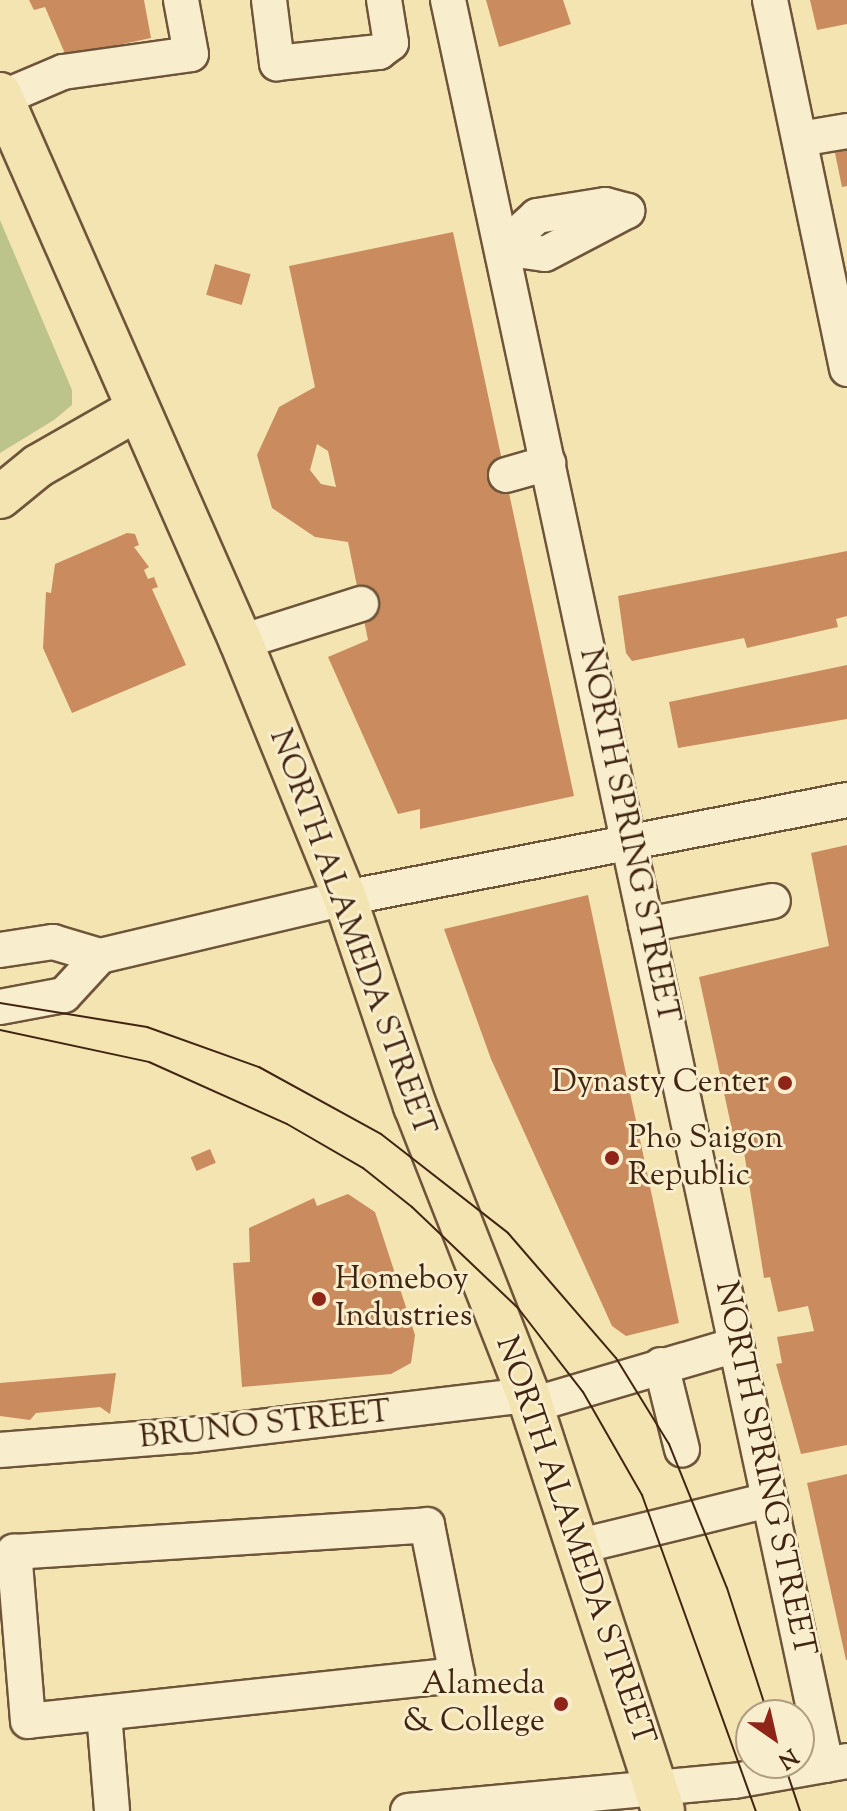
<!DOCTYPE html>
<html>
<head>
<meta charset="utf-8">
<style>
	body { margin:0 }
	#map { position:relative; width:847px; height:1811px; overflow:hidden; background:#f4e4b2; font-family:"Sorts Mill Goudy",serif }
	div>[style] { position:absolute }
	[style*='--x'] { left:calc(var(--x)*1px); top:calc(var(--y)*1px); width:calc(var(--w)*1px); rotate:calc(var(--a)*1deg) }
	.green>* { inset:0; background:#bcc48c }
	.building>* { inset:0; background:#ca8c5e; transform-origin:0 0 }
	.roads { filter:drop-shadow(2px 0 #6e553a) drop-shadow(-2px 0 #6e553a) drop-shadow(0 2px #6e553a) drop-shadow(0 -2px #6e553a) }
	.minor>* { height:34px; margin:-17px; padding:0 17px; transform-origin:17px; border-radius:17px; background:#f8edcd }
	.major>* { height:42px; margin:-21px; padding:0 21px; transform-origin:21px; border-radius:21px; background:#f4e4b2 }
	.tram>* { height:2px; margin:-1px; padding:0 1px; transform-origin:1px; border-radius:1px; background:#412512 }
	.dots>* { width:22px; height:22px; translate:-50% -50%; box-sizing:border-box; border:4px solid #f8edcd; border-radius:50% }
	span { translate:-50% -50%; white-space:nowrap; text-align:center; line-height:1.15; -webkit-text-stroke:6px #f8edcd; paint-order:stroke }
	.street-label { font-size:32px; color:#412512 }
	.poi-label { font-size:32px; color:#412512 }
	.right { translate:-100% -50%; text-align:right }
	.left { translate:0 -50%; text-align:left }
	.north { position:absolute; left:735px; top:1699px; width:80px; height:80px; box-sizing:border-box; background:#f8edcd; border:2px solid #af9d82; border-radius:50%; rotate:146deg; font-size:22px; font-weight:700; line-height:32px; text-align:center; color:#412512 }
	.north::after { content:''; display:block; margin:auto; width:28px; height:36px; background:#8f2418; clip-path:polygon(50% 0,100% 100%,50% 72%,0 100%) }
</style>
</head>
<body>
<div id="map">
	<div class="green">
		<i style="clip-path:polygon(0 220px,72px 390px,72px 405px,54px 420px,0 453px)"></i>
	</div>
	<div class="building">
		<i style="clip-path:polygon(29px 0,144px 0,151px 38px,66px 56px,45px 7px,34px 10px)"></i>
		<i style="clip-path:polygon(486px 0,563px 0,571px 24px,499px 47px)"></i>
		<i style="clip-path:polygon(810px 0,847px 0,847px 24px,817px 30px)"></i>
		<i style="clip-path:polygon(847px 148px,847px 186px,842px 187px,835px 153px)"></i>
		<i style="clip-path:polygon(evenodd,453px 232px,574px 796px,420px 829px,420px 809px,398px 814px,328px 657px,368px 640px,348px 542px,315px 537px,272px 508px,257px 455px,279px 407px,315px 387px,289px 266px,453px 232px,317px 444px,328px 451px,336px 487px,321px 484px,310px 470px,317px 444px)"></i>
		<i style="left:215px;top:264px;width:37px;height:32px;rotate:16deg"></i>
		<i style="clip-path:polygon(127px 533px,135px 534px,139px 545px,134px 547px,149px 567px,144px 570px,148px 579px,154px 577px,158px 587px,152px 589px,186px 665px,72px 713px,43px 648px,46px 592px,51px 593px,55px 564px)"></i>
		<i style="clip-path:polygon(847px 551px,847px 616px,836px 619px,838px 627px,747px 648px,744px 638px,632px 661px,626px 653px,618px 596px)"></i>
		<i style="clip-path:polygon(847px 665px,847px 719px,678px 748px,669px 702px)"></i>
		<i style="clip-path:polygon(847px 845px,847px 1445px,801px 1454px,776px 1364px,782px 1363px,777px 1337px,814px 1331px,808px 1306px,778px 1312px,770px 1277px,764px 1278px,744px 1152px,737px 1153px,699px 977px,829px 946px,811px 853px)"></i>
		<i style="clip-path:polygon(588px 895px,679px 1323px,626px 1336px,612px 1326px,491px 1059px,444px 929px)"></i>
		<i style="left:210px;top:1149px;width:15px;height:21px;rotate:67deg"></i>
		<i style="clip-path:polygon(348px 1194px,375px 1212px,415px 1335px,411px 1363px,391px 1374px,242px 1387px,233px 1263px,250px 1262px,249px 1228px,314px 1198px,317px 1206px)"></i>
		<i style="clip-path:polygon(116px 1373px,110px 1414px,100px 1407px,36px 1413px,30px 1420px,0 1416px,0 1383px)"></i>
		<i style="clip-path:polygon(847px 1474px,847px 1660px,846px 1660px,807px 1483px)"></i>
	</div>
	<div class="roads">
		<div class="minor">
			<i style="--x:269;--y:0;--w:64;--a:82.8"></i>
			<i style="--x:277;--y:63;--w:103;--a:-6.2"></i>
			<i style="--x:379;--y:52;--w:15;--a:-37"></i>
			<i style="--x:391;--y:43;--w:44;--a:-99.2"></i>
			<i style="--x:448;--y:0;--w:1805;--a:77.91"></i>
			<i style="--x:770;--y:0;--w:377;--a:78.2"></i>
			<i style="--x:2;--y:98;--w:66;--a:-23.1"></i>
			<i style="--x:63;--y:72;--w:129;--a:-8"></i>
			<i style="--x:191;--y:54;--w:55;--a:-100.5"></i>
			<i style="--x:800;--y:139;--w:48;--a:-9.7"></i>
			<i style="--x:502;--y:248;--w:47;--a:-42.4"></i>
			<i style="--x:537;--y:216;--w:69;--a:-9.2"></i>
			<i style="--x:605;--y:205;--w:23;--a:15"></i>
			<i style="--x:502;--y:248;--w:43;--a:7.9"></i>
			<i style="--x:545;--y:254;--w:93;--a:-27.7"></i>
			<i style="--x:506;--y:475;--w:44;--a:-15.9"></i>
			<i style="--x:241;--y:642;--w:126;--a:-17.6"></i>
			<i style="--x:646;--y:925;--w:129;--a:-10.7"></i>
			<i style="--x:0;--y:950;--w:54;--a:-8.6"></i>
			<i style="--x:53;--y:942;--w:49;--a:16.6"></i>
			<i style="--x:100;--y:956;--w:252;--a:-13.3"></i>
			<i style="--x:345;--y:898;--w:511;--a:-11.05"></i>
			<i style="--x:0;--y:1007;--w:65;--a:-10.6"></i>
			<i style="--x:64;--y:995;--w:53;--a:-47.3"></i>
			<i style="--x:661;--y:1365;--w:87;--a:76"></i>
			<i style="--x:532;--y:1405;--w:213;--a:-16.4"></i>
			<i style="--x:0;--y:1450;--w:193;--a:-4.5"></i>
			<i style="--x:192;--y:1435;--w:338;--a:-6.8"></i>
			<i style="--x:427;--y:1525;--w:153;--a:78.7"></i>
			<i style="--x:457;--y:1675;--w:431;--a:173.9"></i>
			<i style="--x:28;--y:1721;--w:170;--a:-94.7"></i>
			<i style="--x:14;--y:1552;--w:414;--a:-3.7"></i>
			<i style="--x:580;--y:1546;--w:195;--a:-13.7"></i>
			<i style="--x:104;--y:1713;--w:98;--a:85.3"></i>
			<i style="--x:408;--y:1811;--w:327;--a:-5.3"></i>
			<i style="--x:734;--y:1781;--w:115;--a:-10"></i>
		</div>
		<div class="major">
			<i style="--x:0;--y:94;--w:599;--a:66.26"></i>
			<i style="--x:241;--y:642;--w:276;--a:67.9"></i>
			<i style="--x:345;--y:898;--w:219;--a:71.4"></i>
			<i style="--x:415;--y:1106;--w:310;--a:68.6"></i>
			<i style="--x:528;--y:1395;--w:437;--a:72"></i>
			<i style="--x:0;--y:497;--w:49;--a:-39.2"></i>
			<i style="--x:38;--y:466;--w:115;--a:-29.7"></i>
		</div>
	</div>
	<div class="tram">
		<i style="--x:0;--y:1003;--w:149;--a:9.3"></i>
		<i style="--x:147;--y:1027;--w:119;--a:19.7"></i>
		<i style="--x:259;--y:1067;--w:139;--a:28.8"></i>
		<i style="--x:381;--y:1134;--w:161;--a:37.9"></i>
		<i style="--x:508;--y:1233;--w:165;--a:49.2"></i>
		<i style="--x:616;--y:1358;--w:101;--a:58.4"></i>
		<i style="--x:669;--y:1444;--w:155;--a:68.1"></i>
		<i style="--x:727;--y:1588;--w:133;--a:72.1"></i>
		<i style="--x:0;--y:1030;--w:152;--a:12.1"></i>
		<i style="--x:149;--y:1062;--w:151;--a:24.2"></i>
		<i style="--x:287;--y:1124;--w:88;--a:30.1"></i>
		<i style="--x:363;--y:1168;--w:63;--a:38.5"></i>
		<i style="--x:412;--y:1207;--w:146;--a:43.6"></i>
		<i style="--x:518;--y:1308;--w:106;--a:52.3"></i>
		<i style="--x:583;--y:1392;--w:119;--a:60.2"></i>
		<i style="--x:642;--y:1495;--w:336;--a:70.2"></i>
		<i style="--x:784;--y:1763;--w:51;--a:71.6"></i>
	</div>
	<div class="dots">
		<i style="left:785px;top:1083px;background:#8f2418"></i>
		<i style="left:612px;top:1158px;background:#8f2418"></i>
		<i style="left:319px;top:1299px;background:#8f2418"></i>
		<i style="left:561px;top:1704px;background:#8f2418"></i>
	</div>
	<div class="street-label">
		<span style="left:628px;top:836px;rotate:78deg">NORTH SPRING STREET</span>
		<span style="left:351px;top:933px;rotate:70deg">NORTH ALAMEDA STREET</span>
		<span style="left:265px;top:1426px;rotate:-6deg">BRUNO STREET</span>
		<span style="left:764px;top:1469px;rotate:78deg">NORTH SPRING STREET</span>
		<span style="left:574px;top:1541px;rotate:71deg">NORTH ALAMEDA STREET</span>
	</div>
	<div class="poi-label">
		<span class="right" style="left:769px;top:1083px">Dynasty Center</span>
		<span class="left" style="left:628px;top:1158px">Pho Saigon<br>Republic</span>
		<span class="left" style="left:335px;top:1299px">Homeboy<br>Industries</span>
		<span class="right" style="left:545px;top:1704px">Alameda<br>&amp; College</span>
	</div>
	<div class="north">N</div>
</div>
</body>
</html>
